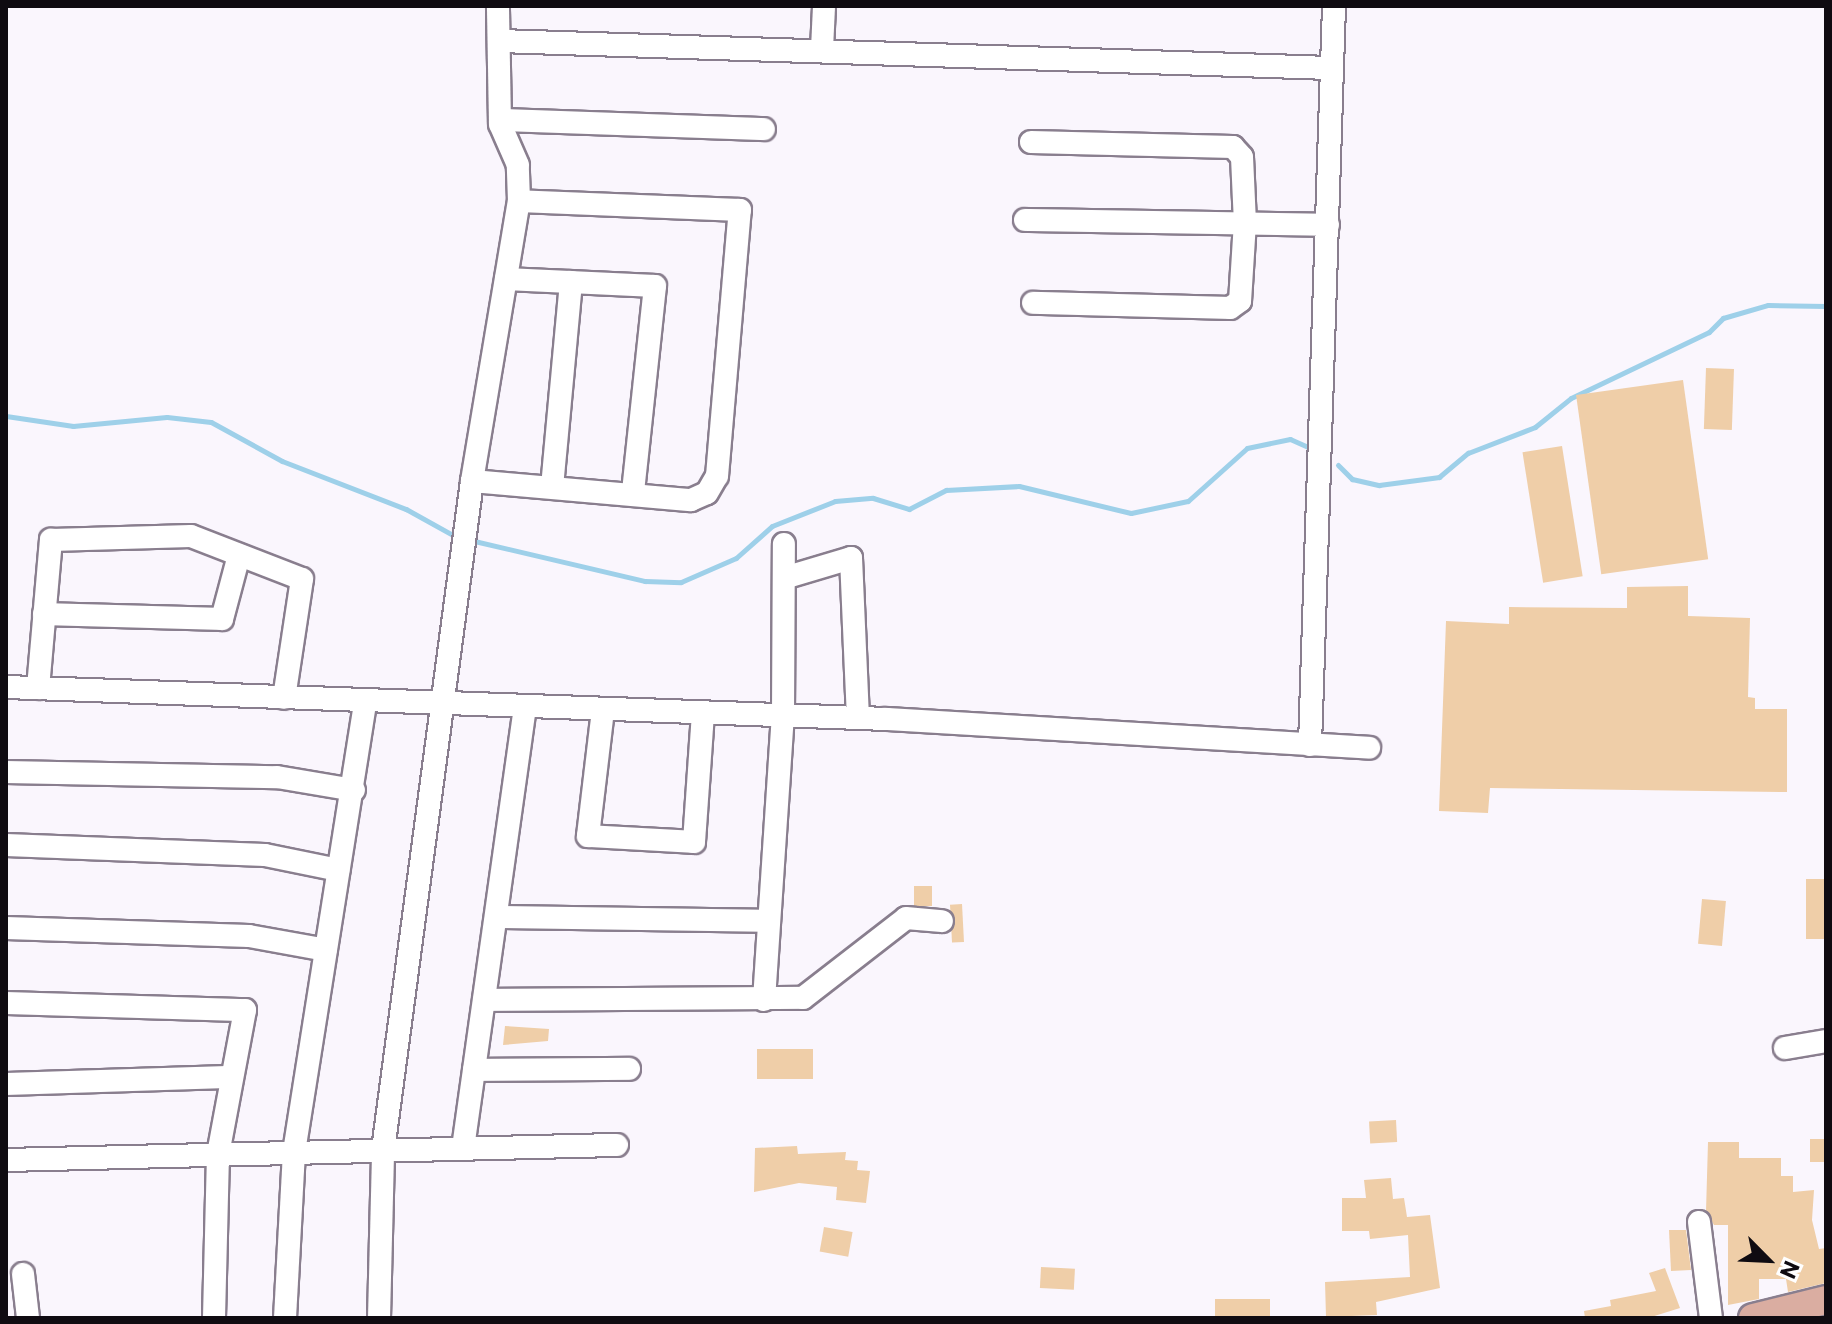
<!DOCTYPE html>
<html>
<head>
<meta charset="utf-8">
<style>
	body { margin:0 }
	#map { position:relative; width:1832px; height:1324px; overflow:hidden; background:#faf6fd; font-family:Commissioner,sans-serif }
	div>[style] { position:absolute }
	[style*='--x'] { left:calc(var(--x)*1px); top:calc(var(--y)*1px); width:calc(var(--w)*1px); rotate:calc(var(--a)*1deg) }
	.stream>* { height:5px; margin:-2.5px; padding:0 2.5px; transform-origin:2.5px; border-radius:2.5px; background:#9ed0e9 }
	.building>* { inset:0; background:#efcea8; transform-origin:0 0 }
	.roads { filter:drop-shadow(2px 0 #897e8e) drop-shadow(-2px 0 #897e8e) drop-shadow(0 2px #897e8e) drop-shadow(0 -2px #897e8e) }
	.minor>* { height:22px; margin:-11px; padding:0 11px; transform-origin:11px; border-radius:11px; background:#fff }
	.major>* { height:28px; margin:-14px; padding:0 14px; transform-origin:14px; border-radius:14px; background:#daada1 }
	span { translate:-50% -50%; white-space:nowrap; text-align:center; line-height:1.15; -webkit-text-stroke:6px #fff; paint-order:stroke }
	.frame { position:absolute; inset:0; border:8px solid #0f0b11; pointer-events:none }
	.north { position:absolute; left:1728px; top:1220px; width:80px; height:80px; -webkit-text-stroke:6px #fff; paint-order:stroke; rotate:114deg; font-size:22px; font-weight:700; line-height:32px; text-align:center; color:#0f0b11 }
	.north::after { content:''; display:block; margin:auto; width:28px; height:36px; background:#0f0b11; clip-path:polygon(50% 0,100% 100%,50% 72%,0 100%) }
</style>
</head>
<body>
<div id="map">
	<div class="stream">
		<i style="--x:6;--y:416;--w:68;--a:8.5"></i>
		<i style="--x:73;--y:426;--w:94;--a:-5.5"></i>
		<i style="--x:167;--y:417;--w:44;--a:6.5"></i>
		<i style="--x:211;--y:422;--w:81;--a:28.8"></i>
		<i style="--x:282;--y:461;--w:133;--a:21.2"></i>
		<i style="--x:406;--y:509;--w:62;--a:29.1"></i>
		<i style="--x:1338;--y:465;--w:20;--a:45"></i>
		<i style="--x:1352;--y:479;--w:28;--a:13"></i>
		<i style="--x:1379;--y:485;--w:61;--a:-7.6"></i>
		<i style="--x:1439;--y:477;--w:38;--a:-40"></i>
		<i style="--x:1468;--y:453;--w:72;--a:-21.2"></i>
		<i style="--x:1535;--y:427;--w:46;--a:-38.9"></i>
		<i style="--x:1571;--y:398;--w:153;--a:-25.6"></i>
		<i style="--x:1709;--y:332;--w:20;--a:-45"></i>
		<i style="--x:1723;--y:318;--w:47;--a:-16.1"></i>
		<i style="--x:1768;--y:305;--w:58;--a:1"></i>
		<i style="--x:470;--y:540;--w:180;--a:13.2"></i>
		<i style="--x:645;--y:581;--w:36;--a:2"></i>
		<i style="--x:681;--y:582;--w:60;--a:-23.6"></i>
		<i style="--x:736;--y:558;--w:48;--a:-41.6"></i>
		<i style="--x:772;--y:526;--w:68;--a:-21.6"></i>
		<i style="--x:835;--y:501;--w:38;--a:-5"></i>
		<i style="--x:873;--y:498;--w:38;--a:17"></i>
		<i style="--x:909;--y:509;--w:42;--a:-27.2"></i>
		<i style="--x:946;--y:490;--w:73;--a:-3.1"></i>
		<i style="--x:1019;--y:486;--w:115;--a:13.6"></i>
		<i style="--x:1131;--y:513;--w:58;--a:-11.9"></i>
		<i style="--x:1188;--y:501;--w:79;--a:-41.9"></i>
		<i style="--x:1247;--y:448;--w:44;--a:-11.8"></i>
		<i style="--x:1290;--y:439;--w:24;--a:24"></i>
	</div>
	<div class="building">
		<i style="left:1706px;top:368px;width:28px;height:61px;rotate:2deg"></i>
		<i style="left:1683px;top:380px;width:181px;height:108px;rotate:82deg"></i>
		<i style="left:1562px;top:446px;width:132px;height:40px;rotate:81deg"></i>
		<i style="clip-path:polygon(1688px 586px,1688px 616px,1750px 618px,1748px 697px,1755px 698px,1755px 709px,1787px 709px,1787px 792px,1490px 788px,1488px 813px,1439px 811px,1446px 621px,1509px 624px,1509px 607px,1627px 608px,1627px 587px)"></i>
		<i style="left:1806px;top:879px;width:20px;height:60px"></i>
		<i style="left:932px;top:886px;width:20px;height:18px;rotate:90deg"></i>
		<i style="left:1702px;top:899px;width:24px;height:45px;rotate:5deg"></i>
		<i style="left:962px;top:904px;width:38px;height:12px;rotate:87deg"></i>
		<i style="clip-path:polygon(505px 1026px,549px 1029px,548px 1041px,503px 1045px)"></i>
		<i style="left:757px;top:1049px;width:56px;height:30px"></i>
		<i style="left:1396px;top:1120px;width:22px;height:27px;rotate:87deg"></i>
		<i style="left:1826px;top:1139px;width:23px;height:16px;rotate:90deg"></i>
		<i style="clip-path:polygon(1708px 1142px,1739px 1142px,1739px 1158px,1781px 1158px,1781px 1176px,1793px 1176px,1793px 1192px,1814px 1190px,1812px 1220px,1819px 1249px,1826px 1248px,1826px 1283px,1788px 1292px,1786px 1279px,1759px 1279px,1759px 1299px,1728px 1305px,1728px 1225px,1714px 1225px,1706px 1211px)"></i>
		<i style="clip-path:polygon(797px 1146px,798px 1154px,846px 1152px,845px 1160px,858px 1161px,857px 1170px,870px 1171px,866px 1203px,836px 1200px,837px 1187px,799px 1183px,754px 1192px,755px 1148px)"></i>
		<i style="clip-path:polygon(1391px 1178px,1393px 1199px,1404px 1198px,1407px 1217px,1430px 1215px,1440px 1288px,1376px 1302px,1377px 1315px,1326px 1317px,1325px 1282px,1410px 1277px,1408px 1235px,1370px 1239px,1369px 1231px,1342px 1231px,1342px 1198px,1366px 1198px,1364px 1180px)"></i>
		<i style="left:824px;top:1227px;width:29px;height:25px;rotate:10deg"></i>
		<i style="clip-path:polygon(1669px 1230px,1686px 1230px,1691px 1270px,1671px 1271px)"></i>
		<i style="left:1041px;top:1267px;width:34px;height:21px;rotate:3deg"></i>
		<i style="clip-path:polygon(1665px 1268px,1680px 1308px,1648px 1318px,1585px 1318px,1584px 1311px,1611px 1306px,1610px 1300px,1656px 1291px,1649px 1273px)"></i>
		<i style="left:1270px;top:1299px;width:19px;height:55px;rotate:90deg"></i>
	</div>
	<div class="roads">
		<div class="minor">
			<i style="--x:499;--y:41;--w:833;--a:1.86"></i>
			<i style="--x:822;--y:49;--w:43;--a:-87.3"></i>
			<i style="--x:500;--y:120;--w:264;--a:2"></i>
			<i style="--x:1031;--y:142;--w:202;--a:1.4"></i>
			<i style="--x:1233;--y:147;--w:13;--a:48"></i>
			<i style="--x:1242;--y:157;--w:65;--a:87.4"></i>
			<i style="--x:1245;--y:222;--w:79;--a:93.6"></i>
			<i style="--x:1240;--y:301;--w:12;--a:145"></i>
			<i style="--x:1230;--y:308;--w:197;--a:-178.5"></i>
			<i style="--x:1025;--y:220;--w:303;--a:0.9"></i>
			<i style="--x:506;--y:279;--w:149;--a:2.7"></i>
			<i style="--x:655;--y:286;--w:208;--a:96.1"></i>
			<i style="--x:472;--y:481;--w:220;--a:5"></i>
			<i style="--x:691;--y:500;--w:17;--a:-24"></i>
			<i style="--x:707;--y:493;--w:20;--a:-60"></i>
			<i style="--x:717;--y:476;--w:267;--a:-85.1"></i>
			<i style="--x:740;--y:210;--w:221;--a:-177.7"></i>
			<i style="--x:519;--y:201;--w:36;--a:-92"></i>
			<i style="--x:518;--y:165;--w:45;--a:-113.7"></i>
			<i style="--x:500;--y:124;--w:118;--a:-91"></i>
			<i style="--x:552;--y:487;--w:206;--a:-84.7"></i>
			<i style="--x:784;--y:578;--w:70;--a:-16.6"></i>
			<i style="--x:851;--y:558;--w:160;--a:87.5"></i>
			<i style="--x:44;--y:614;--w:178;--a:1.6"></i>
			<i style="--x:222;--y:619;--w:66;--a:-75.1"></i>
			<i style="--x:6;--y:687;--w:881;--a:2.08"></i>
			<i style="--x:886;--y:719;--w:484;--a:3.4"></i>
			<i style="--x:38;--y:688;--w:149;--a:-85"></i>
			<i style="--x:51;--y:540;--w:140;--a:-1.6"></i>
			<i style="--x:191;--y:536;--w:119;--a:21.2"></i>
			<i style="--x:302;--y:579;--w:120;--a:98.6"></i>
			<i style="--x:603;--y:710;--w:127;--a:96.8"></i>
			<i style="--x:588;--y:836;--w:106;--a:3.2"></i>
			<i style="--x:694;--y:842;--w:129;--a:-86"></i>
			<i style="--x:1310;--y:745;--w:739;--a:-88.14"></i>
			<i style="--x:6;--y:772;--w:271;--a:1.1"></i>
			<i style="--x:277;--y:777;--w:78;--a:9.6"></i>
			<i style="--x:6;--y:845;--w:259;--a:2.2"></i>
			<i style="--x:265;--y:855;--w:75;--a:11.6"></i>
			<i style="--x:496;--y:917;--w:273;--a:0.8"></i>
			<i style="--x:6;--y:928;--w:243;--a:1.9"></i>
			<i style="--x:249;--y:936;--w:78;--a:10.3"></i>
			<i style="--x:484;--y:1000;--w:319;--a:-0.4"></i>
			<i style="--x:803;--y:998;--w:130;--a:-37.8"></i>
			<i style="--x:906;--y:918;--w:36;--a:5"></i>
			<i style="--x:764;--y:1000;--w:286;--a:-86.2"></i>
			<i style="--x:783;--y:715;--w:171;--a:-89.7"></i>
			<i style="--x:6;--y:1003;--w:239;--a:1.7"></i>
			<i style="--x:245;--y:1010;--w:147;--a:100.6"></i>
			<i style="--x:218;--y:1154;--w:164;--a:91.4"></i>
			<i style="--x:1785;--y:1048;--w:42;--a:-9.7"></i>
			<i style="--x:474;--y:1070;--w:155;--a:-0.4"></i>
			<i style="--x:6;--y:1084;--w:226;--a:-1.8"></i>
			<i style="--x:463;--y:1148;--w:445;--a:-82"></i>
			<i style="--x:6;--y:1160;--w:611;--a:-1.41"></i>
			<i style="--x:1699;--y:1222;--w:97;--a:82.9"></i>
			<i style="--x:23;--y:1274;--w:44;--a:83.5"></i>
			<i style="--x:285;--y:1318;--w:166;--a:-86.9"></i>
			<i style="--x:294;--y:1152;--w:456;--a:-81"></i>
			<i style="--x:379;--y:1318;--w:168;--a:-88.6"></i>
			<i style="--x:383;--y:1150;--w:675;--a:-82.42"></i>
			<i style="--x:472;--y:481;--w:284;--a:-80.5"></i>
		</div>
		<div class="major">
			<i style="--x:1753;--y:1318;--w:75;--a:-13.9"></i>
		</div>
	</div>
	<div class="frame"></div>
	<div class="north">N</div>
</div>
</body>
</html>
